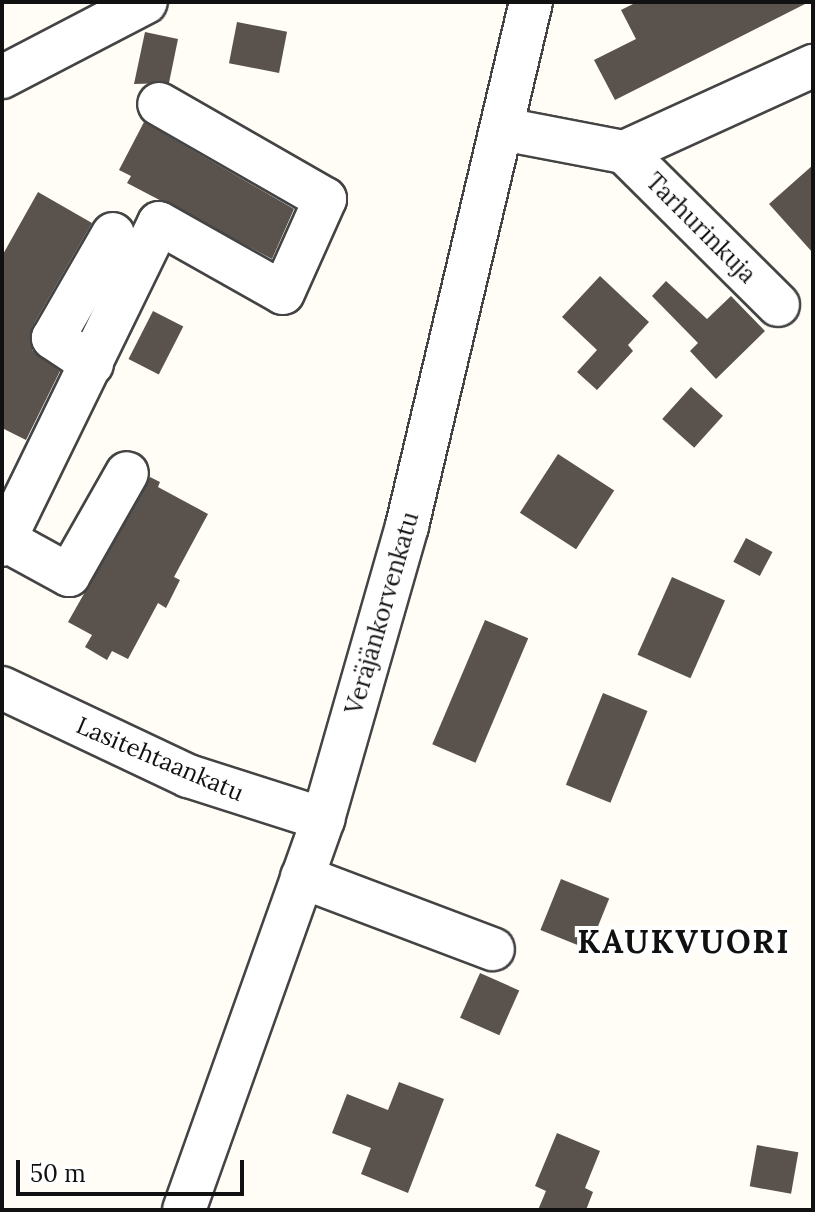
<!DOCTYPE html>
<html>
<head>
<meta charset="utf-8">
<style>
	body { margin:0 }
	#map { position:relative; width:815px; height:1212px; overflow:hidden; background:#fffdf5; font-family:Lora,serif }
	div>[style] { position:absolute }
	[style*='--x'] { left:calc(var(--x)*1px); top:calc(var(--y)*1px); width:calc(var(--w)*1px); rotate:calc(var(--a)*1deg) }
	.building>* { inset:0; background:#5a524d; transform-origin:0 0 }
	.roads { filter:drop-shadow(2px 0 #444) drop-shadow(-2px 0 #444) drop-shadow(0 2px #444) drop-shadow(0 -2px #444) }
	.minor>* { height:42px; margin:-21px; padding:0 21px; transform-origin:21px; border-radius:21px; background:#fff }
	span { translate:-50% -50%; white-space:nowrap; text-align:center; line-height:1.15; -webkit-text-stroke:8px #fff; paint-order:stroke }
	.street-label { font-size:24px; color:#111 }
	.district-label { font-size:32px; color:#111; font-weight:700; letter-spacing:2px }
	.frame { position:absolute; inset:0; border:4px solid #111; pointer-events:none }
	.scale { position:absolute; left:16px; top:1160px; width:228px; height:36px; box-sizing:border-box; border:4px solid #111; border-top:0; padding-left:10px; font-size:24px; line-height:28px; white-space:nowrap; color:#111; -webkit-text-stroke:6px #fff; paint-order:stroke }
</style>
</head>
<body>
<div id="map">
	<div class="building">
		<i style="clip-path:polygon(637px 2px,809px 2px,615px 100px,594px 60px,636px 39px,621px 10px)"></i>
		<i style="left:237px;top:22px;width:51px;height:42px;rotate:11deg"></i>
		<i style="clip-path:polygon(145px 32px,178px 39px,169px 83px,134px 84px)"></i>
		<i style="clip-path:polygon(144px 122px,294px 209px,272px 259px,127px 183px,131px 176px,119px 170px)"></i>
		<i style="clip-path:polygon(813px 165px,813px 253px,769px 204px)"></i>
		<i style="clip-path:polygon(38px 192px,92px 223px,32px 327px,32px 350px,60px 371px,26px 440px,2px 428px,2px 256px)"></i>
		<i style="clip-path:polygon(600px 276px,649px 322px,628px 345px,633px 351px,597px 390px,577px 372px,597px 350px,562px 317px)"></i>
		<i style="clip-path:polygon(666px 281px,707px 319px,731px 296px,765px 331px,716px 379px,690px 351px,698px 343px,652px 296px)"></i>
		<i style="left:153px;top:311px;width:34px;height:54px;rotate:27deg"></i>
		<i style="left:691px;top:387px;width:43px;height:43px;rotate:42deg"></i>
		<i style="left:558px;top:454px;width:67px;height:70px;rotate:33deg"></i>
		<i style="clip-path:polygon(150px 477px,160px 482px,158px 487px,208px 514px,174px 577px,180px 580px,166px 608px,158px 603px,128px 659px,112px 651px,107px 660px,85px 647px,92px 635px,68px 622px)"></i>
		<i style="left:746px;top:538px;width:30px;height:27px;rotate:28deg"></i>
		<i style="left:672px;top:577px;width:58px;height:85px;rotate:24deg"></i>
		<i style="left:485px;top:620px;width:47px;height:135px;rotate:23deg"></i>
		<i style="left:603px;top:693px;width:48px;height:99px;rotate:22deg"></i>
		<i style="left:561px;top:879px;width:52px;height:55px;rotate:22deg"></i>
		<i style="left:480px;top:973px;width:43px;height:49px;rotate:24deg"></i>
		<i style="clip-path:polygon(399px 1082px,444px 1099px,408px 1193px,361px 1174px,371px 1148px,332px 1133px,347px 1094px,388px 1110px)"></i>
		<i style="clip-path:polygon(557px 1133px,600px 1151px,585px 1188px,593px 1192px,586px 1210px,538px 1210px,546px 1191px,535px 1186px)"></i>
		<i style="left:757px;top:1145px;width:42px;height:42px;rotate:10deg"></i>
	</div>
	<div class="roads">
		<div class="minor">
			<i style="--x:2;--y:77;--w:162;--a:-27.5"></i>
			<i style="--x:503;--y:129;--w:123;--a:10.8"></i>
			<i style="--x:624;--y:152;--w:208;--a:-24.5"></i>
			<i style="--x:624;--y:152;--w:217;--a:44.8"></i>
			<i style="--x:92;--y:364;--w:47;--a:-146.3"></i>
			<i style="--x:53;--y:338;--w:120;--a:-60"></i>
			<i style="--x:5;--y:540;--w:73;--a:28.7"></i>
			<i style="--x:69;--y:575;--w:117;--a:-60.4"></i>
			<i style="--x:2;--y:545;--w:358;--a:-64"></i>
			<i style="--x:159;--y:223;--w:142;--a:29.4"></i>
			<i style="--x:283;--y:293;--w:103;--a:-65.9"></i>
			<i style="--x:325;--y:199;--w:191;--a:-150.2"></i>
			<i style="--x:2;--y:688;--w:206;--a:25.3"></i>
			<i style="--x:188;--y:776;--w:142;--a:17.7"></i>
			<i style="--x:302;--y:877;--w:204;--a:20.7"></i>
			<i style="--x:184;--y:1210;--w:415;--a:-70.4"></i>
			<i style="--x:323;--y:819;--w:305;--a:-74"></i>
			<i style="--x:407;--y:526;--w:538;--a:-76.69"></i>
		</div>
	</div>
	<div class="street-label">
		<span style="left:701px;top:228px;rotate:45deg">Tarhurinkuja</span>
		<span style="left:382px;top:613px;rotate:-74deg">Veräjänkorvenkatu</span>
		<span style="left:160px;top:759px;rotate:23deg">Lasitehtaankatu</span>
	</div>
	<div class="district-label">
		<span style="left:684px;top:942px">KAUKVUORI</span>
	</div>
	<div class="frame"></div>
	<div class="scale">50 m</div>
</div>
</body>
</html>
